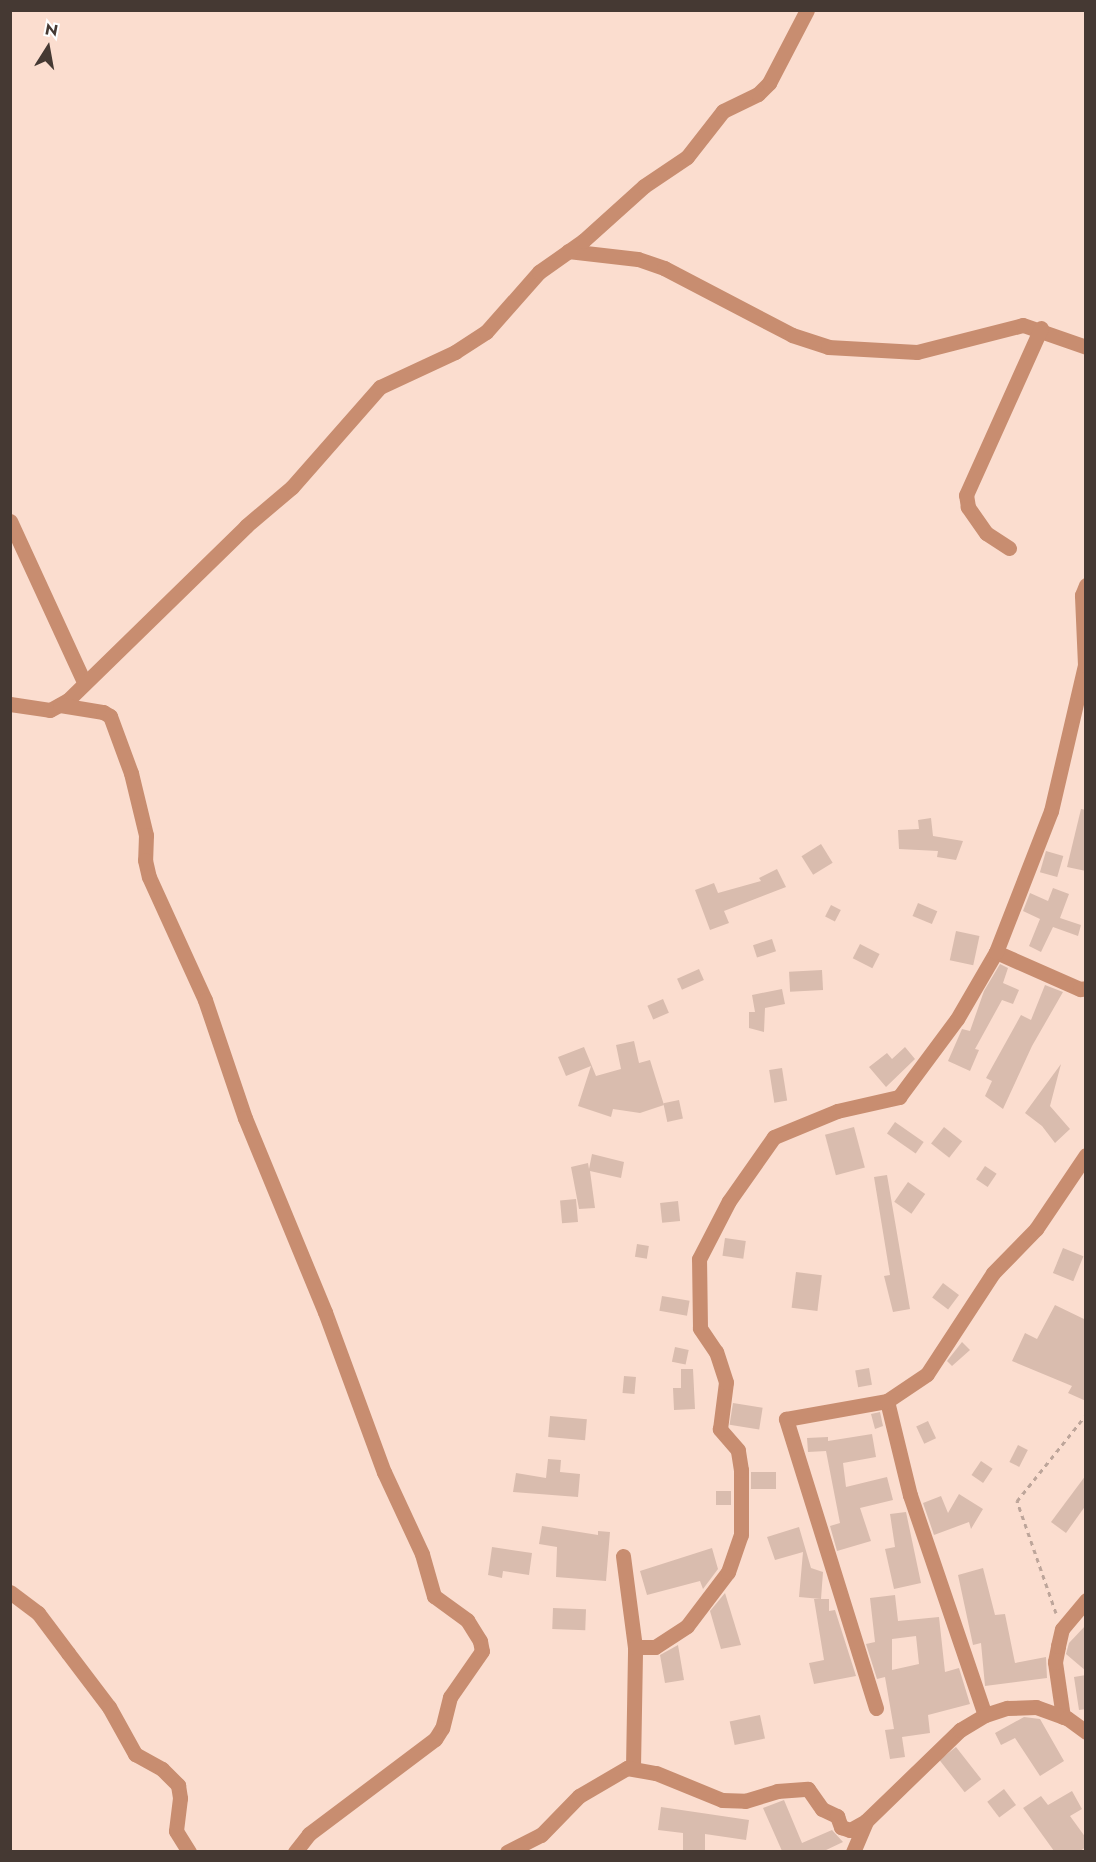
<!DOCTYPE html>
<html>
<head>
<meta charset="utf-8">
<style>
	body { margin:0 }
	#map { position:relative; width:1096px; height:1862px; overflow:hidden; background:#fbddcf; font-family:Jost,sans-serif }
	div>[style] { position:absolute }
	[style*='--x'] { left:calc(var(--x)*1px); top:calc(var(--y)*1px); width:calc(var(--w)*1px); rotate:calc(var(--a)*1deg) }
	.building>* { inset:0; background:#d9bcae; transform-origin:0 0 }
	.path>* { height:3px; margin-top:-1.5px; transform-origin:0; background:repeating-linear-gradient(90deg,#bda59a 0 4.5px,transparent 0 9px) }
	.minor>* { height:15px; margin:-7.5px; padding:0 7.5px; transform-origin:7.5px; border-radius:7.5px; background:#c88d70 }
	span { translate:-50% -50%; white-space:nowrap; text-align:center; line-height:1.15; -webkit-text-stroke:6px #fff; paint-order:stroke }
	.frame { position:absolute; inset:0; border:12px solid #453933; pointer-events:none }
	.north { position:absolute; left:18px; top:18px; width:60px; height:60px; -webkit-text-stroke:4px #fff; paint-order:stroke; rotate:11deg; font-size:16px; font-weight:700; line-height:24px; text-align:center; color:#453933 }
	.north::after { content:''; display:block; margin:auto; width:21px; height:27px; background:#453933; clip-path:polygon(50% 0,100% 100%,50% 72%,0 100%) }
</style>
</head>
<body>
<div id="map">
	<div class="building">
		<i style="clip-path:polygon(1081px 809px,1086px 810px,1086px 871px,1067px 867px)"></i>
		<i style="clip-path:polygon(931px 818px,933px 836px,963px 841px,956px 860px,937px 857px,938px 851px,899px 849px,898px 830px,919px 829px,918px 820px)"></i>
		<i style="left:821px;top:844px;width:22px;height:23px;rotate:58deg"></i>
		<i style="left:1046px;top:851px;width:18px;height:22px;rotate:16deg"></i>
		<i style="clip-path:polygon(777px 869px,786px 887px,724px 911px,729px 923px,710px 930px,695px 890px,714px 883px,718px 893px,761px 881px,759px 878px)"></i>
		<i style="clip-path:polygon(1053px 888px,1069px 894px,1060px 918px,1081px 925px,1078px 936px,1053px 927px,1041px 952px,1029px 946px,1040px 919px,1023px 911px,1030px 893px,1048px 901px)"></i>
		<i style="left:918px;top:903px;width:21px;height:14px;rotate:23deg"></i>
		<i style="left:831px;top:905px;width:11px;height:13px;rotate:27deg"></i>
		<i style="left:956px;top:931px;width:24px;height:30px;rotate:12deg"></i>
		<i style="left:772px;top:939px;width:13px;height:20px;rotate:72deg"></i>
		<i style="left:860px;top:944px;width:22px;height:16px;rotate:27deg"></i>
		<i style="clip-path:polygon(1000px 964px,1008px 968px,1003px 983px,1019px 990px,1013px 1004px,1002px 1000px,975px 1049px,979px 1050px,970px 1071px,948px 1061px,962px 1029px,970px 1031px,984px 991px)"></i>
		<i style="left:699px;top:969px;width:12px;height:24px;rotate:66deg"></i>
		<i style="left:822px;top:970px;width:20px;height:33px;rotate:87deg"></i>
		<i style="clip-path:polygon(1045px 985px,1063px 992px,1032px 1046px,1003px 1109px,985px 1096px,992px 1081px,986px 1078px,1021px 1015px,1031px 1020px)"></i>
		<i style="clip-path:polygon(782px 989px,785px 1004px,765px 1008px,764px 1032px,749px 1028px,749px 1012px,755px 1012px,752px 995px)"></i>
		<i style="left:663px;top:999px;width:15px;height:17px;rotate:67deg"></i>
		<i style="clip-path:polygon(634px 1041px,639px 1063px,650px 1060px,664px 1105px,640px 1113px,613px 1109px,611px 1117px,578px 1106px,591px 1066px,566px 1076px,558px 1057px,584px 1047px,596px 1076px,621px 1069px,616px 1045px)"></i>
		<i style="clip-path:polygon(905px 1047px,915px 1059px,886px 1087px,869px 1067px,887px 1053px,892px 1059px)"></i>
		<i style="clip-path:polygon(1061px 1064px,1050px 1106px,1070px 1129px,1055px 1143px,1042px 1126px,1025px 1113px)"></i>
		<i style="left:782px;top:1068px;width:33px;height:13px;rotate:81deg"></i>
		<i style="left:679px;top:1100px;width:19px;height:16px;rotate:78deg"></i>
		<i style="left:895px;top:1122px;width:35px;height:14px;rotate:35deg"></i>
		<i style="left:854px;top:1127px;width:42px;height:30px;rotate:75deg"></i>
		<i style="left:944px;top:1127px;width:23px;height:21px;rotate:38deg"></i>
		<i style="clip-path:polygon(592px 1154px,624px 1162px,621px 1178px,590px 1171px,595px 1208px,579px 1209px,571px 1167px,588px 1163px,589px 1169px)"></i>
		<i style="left:985px;top:1166px;width:14px;height:16px;rotate:34deg"></i>
		<i style="clip-path:polygon(887px 1175px,910px 1309px,893px 1312px,884px 1276px,890px 1275px,874px 1177px)"></i>
		<i style="left:908px;top:1182px;width:21px;height:24px;rotate:35deg"></i>
		<i style="left:576px;top:1199px;width:23px;height:16px;rotate:85deg"></i>
		<i style="left:678px;top:1201px;width:20px;height:18px;rotate:84deg"></i>
		<i style="left:725px;top:1238px;width:21px;height:18px;rotate:8deg"></i>
		<i style="left:637px;top:1244px;width:12px;height:13px;rotate:9deg"></i>
		<i style="left:1063px;top:1248px;width:22px;height:27px;rotate:22deg"></i>
		<i style="left:796px;top:1272px;width:26px;height:36px;rotate:7deg"></i>
		<i style="left:943px;top:1283px;width:20px;height:18px;rotate:37deg"></i>
		<i style="left:662px;top:1296px;width:28px;height:15px;rotate:10deg"></i>
		<i style="clip-path:polygon(1055px 1305px,1086px 1320px,1086px 1401px,1068px 1393px,1072px 1386px,1012px 1361px,1025px 1333px,1037px 1339px)"></i>
		<i style="clip-path:polygon(962px 1342px,970px 1350px,952px 1366px,947px 1361px)"></i>
		<i style="left:675px;top:1347px;width:14px;height:15px;rotate:12deg"></i>
		<i style="left:869px;top:1368px;width:17px;height:14px;rotate:80deg"></i>
		<i style="clip-path:polygon(681px 1369px,693px 1369px,695px 1409px,674px 1410px,673px 1388px,681px 1388px)"></i>
		<i style="left:624px;top:1376px;width:12px;height:17px;rotate:5deg"></i>
		<i style="left:733px;top:1403px;width:30px;height:22px;rotate:9deg"></i>
		<i style="clip-path:polygon(880px 1412px,883px 1426px,875px 1429px,871px 1414px)"></i>
		<i style="left:550px;top:1416px;width:37px;height:21px;rotate:5deg"></i>
		<i style="left:928px;top:1421px;width:19px;height:13px;rotate:65deg"></i>
		<i style="clip-path:polygon(872px 1434px,876px 1457px,843px 1463px,846px 1487px,887px 1477px,893px 1500px,860px 1508px,871px 1541px,837px 1551px,830px 1526px,840px 1523px,826px 1451px,808px 1452px,807px 1438px,828px 1437px,828px 1441px)"></i>
		<i style="left:1018px;top:1445px;width:11px;height:19px;rotate:27deg"></i>
		<i style="clip-path:polygon(548px 1459px,561px 1460px,560px 1472px,580px 1474px,578px 1497px,513px 1492px,516px 1473px,546px 1478px)"></i>
		<i style="left:981px;top:1461px;width:14px;height:17px;rotate:34deg"></i>
		<i style="left:751px;top:1472px;width:25px;height:17px"></i>
		<i style="clip-path:polygon(1086px 1475px,1086px 1505px,1066px 1533px,1051px 1522px)"></i>
		<i style="left:716px;top:1491px;width:15px;height:14px"></i>
		<i style="clip-path:polygon(959px 1494px,983px 1509px,971px 1529px,969px 1522px,934px 1535px,923px 1503px,941px 1496px,948px 1513px)"></i>
		<i style="clip-path:polygon(906px 1512px,921px 1583px,894px 1589px,885px 1549px,895px 1547px,890px 1514px)"></i>
		<i style="clip-path:polygon(542px 1526px,598px 1535px,598px 1531px,610px 1532px,606px 1581px,556px 1577px,557px 1547px,539px 1544px)"></i>
		<i style="clip-path:polygon(799px 1527px,811px 1568px,823px 1572px,821px 1599px,799px 1597px,803px 1552px,775px 1560px,767px 1537px)"></i>
		<i style="clip-path:polygon(492px 1547px,532px 1553px,529px 1575px,503px 1571px,502px 1578px,488px 1575px)"></i>
		<i style="clip-path:polygon(712px 1548px,718px 1569px,703px 1589px,700px 1581px,647px 1595px,640px 1571px)"></i>
		<i style="clip-path:polygon(983px 1568px,995px 1615px,1005px 1614px,1015px 1663px,1046px 1657px,1047px 1678px,985px 1686px,981px 1643px,973px 1645px,958px 1575px)"></i>
		<i style="clip-path:polygon(725px 1593px,741px 1645px,721px 1649px,710px 1611px)"></i>
		<i style="clip-path:polygon(evenodd,895px 1595px,898px 1621px,939px 1617px,945px 1672px,959px 1668px,970px 1704px,928px 1715px,930px 1733px,902px 1737px,905px 1757px,890px 1759px,885px 1730px,894px 1729px,885px 1677px,877px 1679px,866px 1644px,875px 1642px,870px 1598px,895px 1595px,916px 1636px,919px 1664px,892px 1670px,892px 1639px,916px 1636px)"></i>
		<i style="clip-path:polygon(814px 1599px,829px 1599px,829px 1611px,835px 1610px,856px 1676px,814px 1684px,809px 1663px,824px 1660px)"></i>
		<i style="left:553px;top:1608px;width:33px;height:21px;rotate:2deg"></i>
		<i style="clip-path:polygon(1086px 1625px,1086px 1671px,1066px 1654px,1069px 1643px)"></i>
		<i style="clip-path:polygon(678px 1645px,684px 1680px,665px 1683px,660px 1655px)"></i>
		<i style="clip-path:polygon(1086px 1675px,1086px 1709px,1079px 1710px,1074px 1677px)"></i>
		<i style="left:760px;top:1715px;width:24px;height:31px;rotate:78deg"></i>
		<i style="clip-path:polygon(1024px 1717px,1040px 1719px,1064px 1761px,1040px 1776px,1015px 1738px,1001px 1745px,995px 1733px)"></i>
		<i style="left:956px;top:1747px;width:41px;height:21px;rotate:52deg"></i>
		<i style="left:1004px;top:1789px;width:20px;height:21px;rotate:53deg"></i>
		<i style="clip-path:polygon(1072px 1791px,1082px 1809px,1070px 1816px,1086px 1838px,1086px 1847px,1080px 1851px,1054px 1851px,1023px 1808px,1041px 1796px,1048px 1805px)"></i>
		<i style="clip-path:polygon(784px 1800px,802px 1843px,832px 1830px,843px 1842px,824px 1851px,782px 1851px,763px 1808px)"></i>
		<i style="clip-path:polygon(661px 1807px,749px 1820px,746px 1840px,705px 1834px,705px 1851px,683px 1851px,683px 1833px,658px 1830px)"></i>
	</div>
	<div class="path">
		<i style="--x:1056;--y:1613;--w:119;--a:-109.2"></i>
		<i style="--x:1017;--y:1501;--w:110;--a:-51.3"></i>
	</div>
	<div class="minor">
		<i style="--x:568;--y:251;--w:70;--a:6.5"></i>
		<i style="--x:638;--y:259;--w:28;--a:19"></i>
		<i style="--x:664;--y:268;--w:144;--a:27.6"></i>
		<i style="--x:792;--y:335;--w:38;--a:18"></i>
		<i style="--x:828;--y:347;--w:89;--a:3.2"></i>
		<i style="--x:917;--y:352;--w:109;--a:-14.3"></i>
		<i style="--x:1023;--y:325;--w:67;--a:19.2"></i>
		<i style="--x:10;--y:521;--w:177;--a:65.3"></i>
		<i style="--x:1009;--y:548;--w:27;--a:-147"></i>
		<i style="--x:986;--y:533;--w:32;--a:-125"></i>
		<i style="--x:968;--y:507;--w:12;--a:-99"></i>
		<i style="--x:966;--y:495;--w:183;--a:-65.8"></i>
		<i style="--x:10;--y:704;--w:40;--a:8.5"></i>
		<i style="--x:50;--y:710;--w:21;--a:-29"></i>
		<i style="--x:68;--y:700;--w:249;--a:-44.3"></i>
		<i style="--x:246;--y:526;--w:60;--a:-40.3"></i>
		<i style="--x:292;--y:487;--w:133;--a:-48.7"></i>
		<i style="--x:380;--y:387;--w:83;--a:-25"></i>
		<i style="--x:455;--y:352;--w:37;--a:-33"></i>
		<i style="--x:486;--y:332;--w:80;--a:-48.5"></i>
		<i style="--x:539;--y:272;--w:54;--a:-35.2"></i>
		<i style="--x:583;--y:241;--w:82;--a:-42"></i>
		<i style="--x:644;--y:186;--w:52;--a:-34"></i>
		<i style="--x:687;--y:157;--w:58;--a:-52"></i>
		<i style="--x:723;--y:111;--w:39;--a:-26"></i>
		<i style="--x:758;--y:94;--w:16;--a:-45"></i>
		<i style="--x:769;--y:83;--w:82;--a:-62.5"></i>
		<i style="--x:60;--y:705;--w:44;--a:9.2"></i>
		<i style="--x:103;--y:712;--w:8;--a:30"></i>
		<i style="--x:110;--y:716;--w:61;--a:69.8"></i>
		<i style="--x:131;--y:773;--w:64;--a:76.4"></i>
		<i style="--x:146;--y:835;--w:25;--a:92"></i>
		<i style="--x:145;--y:860;--w:17;--a:77"></i>
		<i style="--x:149;--y:877;--w:135;--a:65.5"></i>
		<i style="--x:205;--y:1000;--w:125;--a:71.3"></i>
		<i style="--x:245;--y:1118;--w:210;--a:67.6"></i>
		<i style="--x:325;--y:1312;--w:171;--a:69.8"></i>
		<i style="--x:384;--y:1472;--w:90;--a:65.1"></i>
		<i style="--x:422;--y:1554;--w:44;--a:74.1"></i>
		<i style="--x:434;--y:1596;--w:41;--a:36"></i>
		<i style="--x:467;--y:1620;--w:25;--a:58"></i>
		<i style="--x:480;--y:1641;--w:10;--a:79"></i>
		<i style="--x:482;--y:1651;--w:56;--a:124.8"></i>
		<i style="--x:450;--y:1697;--w:32;--a:104"></i>
		<i style="--x:442;--y:1728;--w:13;--a:122"></i>
		<i style="--x:435;--y:1739;--w:158;--a:143"></i>
		<i style="--x:309;--y:1834;--w:23;--a:128"></i>
		<i style="--x:996;--y:952;--w:92;--a:23.8"></i>
		<i style="--x:1080;--y:989;--w:6;--a:-9"></i>
		<i style="--x:887;--y:1401;--w:97;--a:76.3"></i>
		<i style="--x:910;--y:1495;--w:232;--a:71.2"></i>
		<i style="--x:623;--y:1556;--w:92;--a:82.5"></i>
		<i style="--x:10;--y:1592;--w:35;--a:37"></i>
		<i style="--x:38;--y:1613;--w:50;--a:53.1"></i>
		<i style="--x:68;--y:1653;--w:68;--a:52.8"></i>
		<i style="--x:109;--y:1707;--w:54;--a:61"></i>
		<i style="--x:135;--y:1754;--w:31;--a:29"></i>
		<i style="--x:162;--y:1769;--w:23;--a:45"></i>
		<i style="--x:178;--y:1785;--w:13;--a:81"></i>
		<i style="--x:180;--y:1798;--w:33;--a:97"></i>
		<i style="--x:176;--y:1831;--w:25;--a:58"></i>
		<i style="--x:876;--y:1708;--w:303;--a:-107.3"></i>
		<i style="--x:786;--y:1419;--w:103;--a:-10.1"></i>
		<i style="--x:887;--y:1401;--w:48;--a:-34"></i>
		<i style="--x:927;--y:1374;--w:121;--a:-56.8"></i>
		<i style="--x:993;--y:1273;--w:62;--a:-45.7"></i>
		<i style="--x:1036;--y:1229;--w:89;--a:-56"></i>
		<i style="--x:1063;--y:1717;--w:56;--a:-98.3"></i>
		<i style="--x:1055;--y:1662;--w:16;--a:-79"></i>
		<i style="--x:1058;--y:1646;--w:17;--a:-77"></i>
		<i style="--x:1062;--y:1629;--w:38;--a:-50"></i>
		<i style="--x:633;--y:1767;--w:120;--a:-89"></i>
		<i style="--x:635;--y:1647;--w:20;--a:0"></i>
		<i style="--x:655;--y:1647;--w:38;--a:-33"></i>
		<i style="--x:687;--y:1626;--w:68;--a:-52.8"></i>
		<i style="--x:728;--y:1572;--w:39;--a:-71"></i>
		<i style="--x:741;--y:1535;--w:65;--a:-90"></i>
		<i style="--x:741;--y:1470;--w:20;--a:-99"></i>
		<i style="--x:738;--y:1450;--w:28;--a:-131"></i>
		<i style="--x:720;--y:1429;--w:47;--a:-82.7"></i>
		<i style="--x:726;--y:1382;--w:32;--a:-108"></i>
		<i style="--x:716;--y:1352;--w:29;--a:-124"></i>
		<i style="--x:700;--y:1328;--w:69;--a:-90.8"></i>
		<i style="--x:699;--y:1259;--w:65;--a:-62.7"></i>
		<i style="--x:729;--y:1201;--w:78;--a:-54.9"></i>
		<i style="--x:774;--y:1137;--w:68;--a:-22.4"></i>
		<i style="--x:837;--y:1111;--w:64;--a:-12.7"></i>
		<i style="--x:899;--y:1097;--w:97;--a:-53.4"></i>
		<i style="--x:957;--y:1019;--w:78;--a:-59.8"></i>
		<i style="--x:996;--y:952;--w:151;--a:-68.7"></i>
		<i style="--x:1051;--y:811;--w:150;--a:-76.9"></i>
		<i style="--x:1085;--y:665;--w:70;--a:-92.5"></i>
		<i style="--x:1082;--y:595;--w:11;--a:-68"></i>
		<i style="--x:507;--y:1852;--w:38;--a:-27"></i>
		<i style="--x:541;--y:1835;--w:54;--a:-45.7"></i>
		<i style="--x:579;--y:1796;--w:56;--a:-30.3"></i>
		<i style="--x:627;--y:1768;--w:29;--a:10"></i>
		<i style="--x:656;--y:1773;--w:71;--a:22.2"></i>
		<i style="--x:722;--y:1800;--w:23;--a:2"></i>
		<i style="--x:745;--y:1801;--w:34;--a:-17"></i>
		<i style="--x:777;--y:1791;--w:31;--a:-4"></i>
		<i style="--x:808;--y:1789;--w:24;--a:55"></i>
		<i style="--x:822;--y:1809;--w:17;--a:25"></i>
		<i style="--x:837;--y:1816;--w:12;--a:70"></i>
		<i style="--x:841;--y:1827;--w:9;--a:18"></i>
		<i style="--x:850;--y:1830;--w:18;--a:-29"></i>
		<i style="--x:866;--y:1821;--w:131;--a:-44.1"></i>
		<i style="--x:960;--y:1730;--w:29;--a:-31"></i>
		<i style="--x:985;--y:1715;--w:23;--a:-18"></i>
		<i style="--x:1007;--y:1708;--w:29;--a:-2"></i>
		<i style="--x:1036;--y:1707;--w:33;--a:20"></i>
		<i style="--x:1067;--y:1718;--w:24;--a:36"></i>
		<i style="--x:853;--y:1852;--w:34;--a:-67"></i>
	</div>
	<div class="frame"></div>
	<div class="north">N</div>
</div>
</body>
</html>
